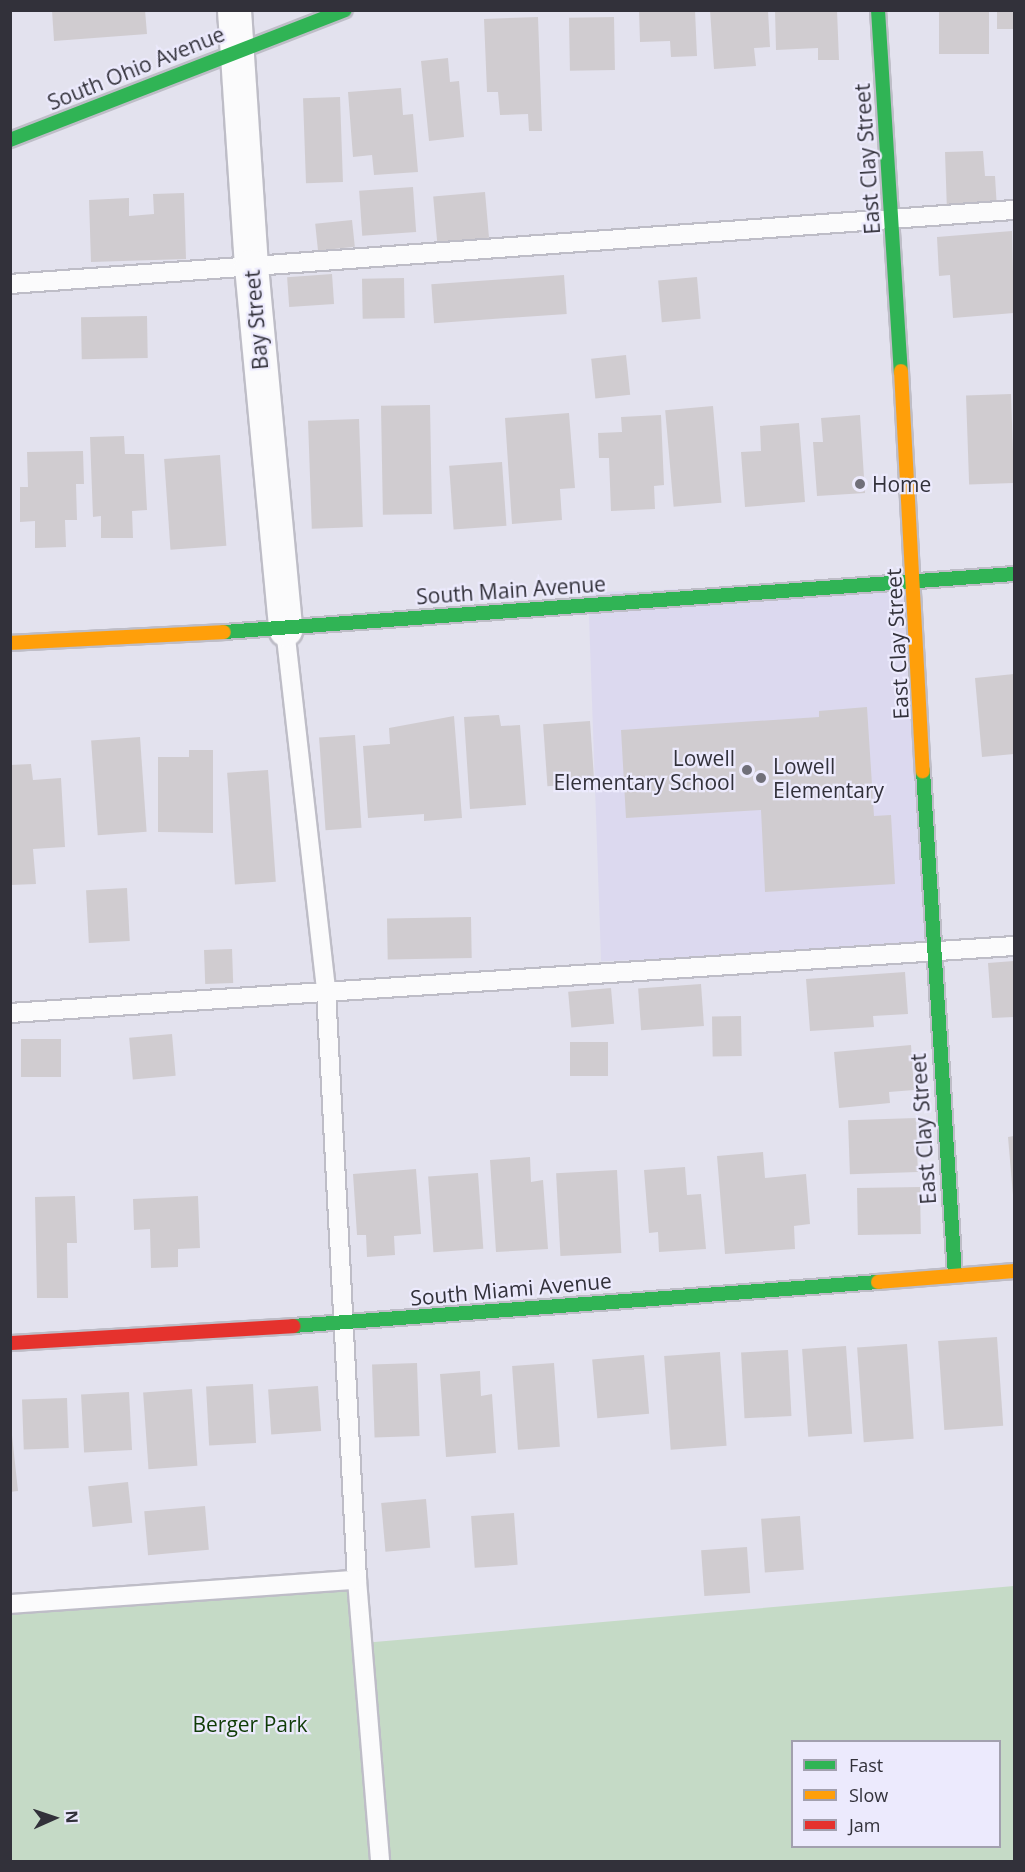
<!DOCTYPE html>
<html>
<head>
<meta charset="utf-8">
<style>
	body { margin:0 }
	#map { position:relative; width:1025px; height:1872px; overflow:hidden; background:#e3e2ee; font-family:"Open Sans",sans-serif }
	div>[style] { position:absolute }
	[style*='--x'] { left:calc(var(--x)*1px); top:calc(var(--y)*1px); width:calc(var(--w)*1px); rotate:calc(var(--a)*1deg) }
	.built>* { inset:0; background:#dcd9ef; transform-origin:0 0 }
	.green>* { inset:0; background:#c5dac6 }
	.building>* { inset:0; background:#d0ccd0; transform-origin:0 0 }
	.roads { filter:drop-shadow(2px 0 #bebdc7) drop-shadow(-2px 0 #bebdc7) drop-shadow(0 2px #bebdc7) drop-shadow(0 -2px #bebdc7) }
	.lane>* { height:18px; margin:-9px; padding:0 9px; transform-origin:9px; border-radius:9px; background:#fbfbfc }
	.street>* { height:33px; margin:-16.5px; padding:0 16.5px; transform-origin:16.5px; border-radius:16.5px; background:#fbfbfc }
	.fast>* { height:14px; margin:-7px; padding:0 7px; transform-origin:7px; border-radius:7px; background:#30b455 }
	.slow>* { height:14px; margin:-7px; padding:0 7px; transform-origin:7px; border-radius:7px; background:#ff9f0a }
	.jam>* { height:14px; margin:-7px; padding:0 7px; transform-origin:7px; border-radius:7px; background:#e5322d }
	.dots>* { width:16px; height:16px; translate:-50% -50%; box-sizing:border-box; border:3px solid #eceafd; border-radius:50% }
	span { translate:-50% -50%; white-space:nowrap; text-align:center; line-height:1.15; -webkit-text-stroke:4.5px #eceafd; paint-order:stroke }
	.street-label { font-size:21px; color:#32313a }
	.poi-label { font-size:21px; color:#32313a }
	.left { translate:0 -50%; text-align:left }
	.right { translate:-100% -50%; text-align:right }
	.park-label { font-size:21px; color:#103c07 }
	.frame { position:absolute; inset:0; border:12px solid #32313a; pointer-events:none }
	.legend { position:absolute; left:791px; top:1740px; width:210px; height:108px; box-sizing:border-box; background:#eceafd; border:2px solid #a2a0af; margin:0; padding:8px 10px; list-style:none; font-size:18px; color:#32313a }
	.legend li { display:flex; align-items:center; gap:12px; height:30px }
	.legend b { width:30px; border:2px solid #a2a0af }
	.north { position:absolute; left:24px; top:1788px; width:60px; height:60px; -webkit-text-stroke:4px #eceafd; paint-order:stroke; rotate:87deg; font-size:16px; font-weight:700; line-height:24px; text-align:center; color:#32313a }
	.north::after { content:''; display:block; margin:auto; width:21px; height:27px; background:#32313a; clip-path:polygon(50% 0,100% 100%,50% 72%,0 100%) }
</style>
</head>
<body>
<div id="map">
	<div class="built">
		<i style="left:915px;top:581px;width:369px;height:327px;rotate:88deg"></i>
	</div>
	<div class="green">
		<i style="clip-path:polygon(evenodd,357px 1580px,363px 1643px,1014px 1586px,1014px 1861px,11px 1862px,11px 1604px,357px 1580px,792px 1742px,1000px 1742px,1000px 1846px,792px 1846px,792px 1742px)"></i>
	</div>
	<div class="building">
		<i style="clip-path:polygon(52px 10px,145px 10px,147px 34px,54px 41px)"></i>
		<i style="clip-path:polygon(639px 10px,695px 10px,697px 56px,671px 57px,670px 41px,640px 42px)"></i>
		<i style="clip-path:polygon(710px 10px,768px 10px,770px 47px,754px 48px,756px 66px,714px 69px)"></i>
		<i style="clip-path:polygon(775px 10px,837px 10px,839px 60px,818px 60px,818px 48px,776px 50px)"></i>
		<i style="left:939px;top:10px;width:50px;height:44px"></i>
		<i style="left:997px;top:10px;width:17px;height:19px"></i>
		<i style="clip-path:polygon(538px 17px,542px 131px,529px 131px,528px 114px,500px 115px,498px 92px,487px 92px,484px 19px)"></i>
		<i style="left:614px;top:17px;width:53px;height:45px;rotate:89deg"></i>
		<i style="clip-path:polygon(448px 58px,450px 82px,459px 81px,464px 137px,429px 141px,421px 61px)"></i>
		<i style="clip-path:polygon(401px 88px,403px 115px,413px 114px,418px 172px,374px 175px,372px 155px,353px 157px,348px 92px)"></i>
		<i style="left:340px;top:97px;width:85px;height:37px;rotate:88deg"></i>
		<i style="clip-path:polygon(983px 151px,985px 176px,995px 176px,997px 209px,947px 212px,945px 152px)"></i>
		<i style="left:413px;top:187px;width:45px;height:54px;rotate:86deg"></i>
		<i style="left:485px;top:192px;width:46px;height:52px;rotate:85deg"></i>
		<i style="clip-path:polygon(184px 193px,186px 259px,91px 262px,89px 200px,129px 198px,129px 216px,154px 214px,153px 194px)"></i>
		<i style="left:352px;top:220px;width:27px;height:37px;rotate:84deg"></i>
		<i style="clip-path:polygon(1012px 231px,1014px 313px,953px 318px,950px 275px,939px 276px,937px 237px)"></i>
		<i style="left:332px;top:274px;width:30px;height:45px;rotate:86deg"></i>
		<i style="left:564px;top:275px;width:39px;height:133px;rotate:86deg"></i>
		<i style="left:697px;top:277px;width:42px;height:39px;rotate:85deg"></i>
		<i style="left:404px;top:278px;width:40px;height:42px;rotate:89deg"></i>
		<i style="left:147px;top:316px;width:42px;height:66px;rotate:89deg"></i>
		<i style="left:626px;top:355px;width:40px;height:35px;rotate:84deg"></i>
		<i style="left:1011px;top:394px;width:89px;height:45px;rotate:88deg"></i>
		<i style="left:430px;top:405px;width:109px;height:49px;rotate:89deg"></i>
		<i style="left:713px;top:406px;width:97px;height:48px;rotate:85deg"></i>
		<i style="clip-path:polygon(569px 413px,575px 488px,560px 489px,562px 520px,512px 524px,505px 418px)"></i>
		<i style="clip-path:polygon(661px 415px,664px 485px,654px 486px,655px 509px,611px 511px,609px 458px,599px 458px,598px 433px,622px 432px,621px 417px)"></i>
		<i style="clip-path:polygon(860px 415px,865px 493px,817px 496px,813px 442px,823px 442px,821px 418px)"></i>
		<i style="left:359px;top:419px;width:108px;height:51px;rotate:88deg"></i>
		<i style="clip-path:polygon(799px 423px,805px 502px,745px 507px,741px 452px,761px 451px,760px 426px)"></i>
		<i style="clip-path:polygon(124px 436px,125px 454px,144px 454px,147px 510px,132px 511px,133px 538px,101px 538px,101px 516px,93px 517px,90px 437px)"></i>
		<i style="clip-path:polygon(83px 451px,84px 484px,76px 484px,77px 520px,65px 520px,66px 547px,35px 548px,35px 521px,20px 522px,20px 487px,28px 487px,27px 452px)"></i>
		<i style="left:220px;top:455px;width:91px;height:56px;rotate:86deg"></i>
		<i style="left:502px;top:462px;width:64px;height:53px;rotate:86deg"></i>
		<i style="clip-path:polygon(1014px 674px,1014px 754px,982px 757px,975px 678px)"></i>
		<i style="clip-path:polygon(867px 707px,874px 816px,891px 815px,895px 884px,765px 892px,761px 810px,626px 818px,621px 730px,819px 717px,819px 711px)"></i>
		<i style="clip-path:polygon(499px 715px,501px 726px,520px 725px,526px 805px,470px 809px,464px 717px)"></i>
		<i style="clip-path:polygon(454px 716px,462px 818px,424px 821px,424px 814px,368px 818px,363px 746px,390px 744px,389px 728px)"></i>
		<i style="left:590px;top:721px;width:62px;height:47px;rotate:86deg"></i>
		<i style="left:355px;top:735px;width:93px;height:36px;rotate:86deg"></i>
		<i style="left:140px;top:737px;width:95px;height:49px;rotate:86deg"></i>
		<i style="clip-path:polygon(189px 750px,213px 750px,213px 833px,158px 832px,158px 757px,189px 757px)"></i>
		<i style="clip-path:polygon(31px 764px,33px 780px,61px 778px,65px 847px,33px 849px,36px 884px,10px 885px,10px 765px)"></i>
		<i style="left:268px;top:770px;width:112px;height:41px;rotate:86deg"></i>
		<i style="left:127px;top:888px;width:53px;height:41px;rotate:87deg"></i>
		<i style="left:471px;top:917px;width:41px;height:84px;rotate:89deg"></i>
		<i style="left:232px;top:949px;width:34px;height:28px;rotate:88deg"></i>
		<i style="clip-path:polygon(1014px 961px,1014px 1017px,992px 1018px,988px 963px)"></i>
		<i style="clip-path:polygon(905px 972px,908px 1014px,873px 1016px,874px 1027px,810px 1031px,806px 979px)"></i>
		<i style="left:701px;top:984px;width:42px;height:63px;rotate:86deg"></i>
		<i style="left:611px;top:988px;width:36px;height:43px;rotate:85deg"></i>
		<i style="left:741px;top:1016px;width:40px;height:29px;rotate:89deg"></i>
		<i style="left:172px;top:1034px;width:42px;height:43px;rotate:85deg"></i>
		<i style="left:61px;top:1039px;width:38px;height:40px;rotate:90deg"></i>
		<i style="left:570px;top:1042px;width:38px;height:34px"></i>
		<i style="clip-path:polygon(911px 1045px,914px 1090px,889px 1092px,890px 1103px,839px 1108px,834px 1052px)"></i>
		<i style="left:916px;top:1118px;width:54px;height:68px;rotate:88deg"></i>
		<i style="clip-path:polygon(1014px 1136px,1014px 1195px,1013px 1195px,1008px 1137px)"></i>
		<i style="clip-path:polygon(763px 1152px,765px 1178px,806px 1174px,810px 1224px,794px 1226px,795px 1249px,725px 1254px,717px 1156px)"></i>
		<i style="clip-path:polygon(530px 1157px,531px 1182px,543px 1180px,548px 1249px,496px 1252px,490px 1160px)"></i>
		<i style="clip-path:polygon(685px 1167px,687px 1195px,701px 1194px,706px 1249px,659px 1252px,658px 1232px,649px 1233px,644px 1170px)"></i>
		<i style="clip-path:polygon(416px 1169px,421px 1234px,394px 1236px,395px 1255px,367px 1257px,366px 1235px,357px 1235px,353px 1174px)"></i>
		<i style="left:617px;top:1170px;width:83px;height:61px;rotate:87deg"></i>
		<i style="left:478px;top:1173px;width:76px;height:50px;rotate:86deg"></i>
		<i style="left:920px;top:1187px;width:47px;height:63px;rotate:89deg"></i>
		<i style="clip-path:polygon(75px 1196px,77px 1243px,67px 1243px,68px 1298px,37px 1298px,35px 1197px)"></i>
		<i style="clip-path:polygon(198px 1196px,200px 1248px,178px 1249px,178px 1267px,151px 1268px,150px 1229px,134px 1230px,133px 1199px)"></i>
		<i style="left:997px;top:1337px;width:89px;height:59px;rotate:86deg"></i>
		<i style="left:907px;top:1344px;width:95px;height:50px;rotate:86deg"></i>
		<i style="left:846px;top:1346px;width:88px;height:44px;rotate:86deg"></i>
		<i style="left:788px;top:1350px;width:66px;height:47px;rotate:87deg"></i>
		<i style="left:720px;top:1352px;width:94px;height:56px;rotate:86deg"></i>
		<i style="left:644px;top:1355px;width:59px;height:52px;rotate:85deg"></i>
		<i style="left:417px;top:1363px;width:73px;height:45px;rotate:88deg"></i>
		<i style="left:554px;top:1363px;width:84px;height:42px;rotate:86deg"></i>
		<i style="clip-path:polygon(480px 1371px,481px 1396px,492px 1394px,496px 1453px,446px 1457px,440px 1374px)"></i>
		<i style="left:253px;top:1384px;width:59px;height:47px;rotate:87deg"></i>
		<i style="left:318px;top:1386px;width:45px;height:50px;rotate:86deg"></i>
		<i style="left:192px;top:1389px;width:77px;height:49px;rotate:86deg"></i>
		<i style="left:129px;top:1392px;width:58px;height:48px;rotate:87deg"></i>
		<i style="left:67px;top:1398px;width:50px;height:45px;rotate:88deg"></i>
		<i style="clip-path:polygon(10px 1417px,18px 1491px,10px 1492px)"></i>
		<i style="left:128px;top:1482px;width:41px;height:40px;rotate:84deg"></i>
		<i style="left:426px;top:1499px;width:49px;height:45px;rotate:85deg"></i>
		<i style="left:205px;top:1506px;width:44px;height:61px;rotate:85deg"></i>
		<i style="left:514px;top:1513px;width:52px;height:43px;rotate:86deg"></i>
		<i style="left:800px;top:1516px;width:54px;height:39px;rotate:86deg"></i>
		<i style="left:747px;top:1547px;width:46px;height:46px;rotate:86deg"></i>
	</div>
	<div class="roads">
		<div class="lane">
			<i style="--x:10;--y:284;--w:1007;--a:-4.22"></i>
			<i style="--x:285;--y:629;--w:363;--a:83.5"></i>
			<i style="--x:326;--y:990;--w:591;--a:86.99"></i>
			<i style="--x:357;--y:1580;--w:283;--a:85.3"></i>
			<i style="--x:10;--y:1013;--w:1006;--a:-3.82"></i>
			<i style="--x:10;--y:1604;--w:348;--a:-4"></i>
		</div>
		<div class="street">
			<i style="--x:234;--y:10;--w:257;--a:86.2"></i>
			<i style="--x:251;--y:266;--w:365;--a:84.6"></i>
		</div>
		<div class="fast">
			<i style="--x:878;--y:10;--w:362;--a:86.4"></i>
			<i style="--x:10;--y:140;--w:359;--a:-21.2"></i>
			<i style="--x:224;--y:632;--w:792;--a:-4.2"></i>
			<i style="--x:923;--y:771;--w:505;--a:86.37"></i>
			<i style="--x:293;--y:1326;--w:587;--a:-4.3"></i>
		</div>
		<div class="slow">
			<i style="--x:901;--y:371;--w:401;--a:86.9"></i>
			<i style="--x:10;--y:643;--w:214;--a:-2.9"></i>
			<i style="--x:878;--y:1282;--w:136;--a:-4.6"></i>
		</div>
		<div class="jam">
			<i style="--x:10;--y:1343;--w:284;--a:-3.4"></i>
		</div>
	</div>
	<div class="dots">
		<i style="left:860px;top:484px;background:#706f79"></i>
		<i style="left:747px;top:770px;background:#706f79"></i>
		<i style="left:761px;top:778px;background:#706f79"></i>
	</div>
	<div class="street-label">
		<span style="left:136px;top:68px;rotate:-22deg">South Ohio Avenue</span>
		<span style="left:867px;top:159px;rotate:-94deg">East Clay Street</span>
		<span style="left:256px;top:320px;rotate:-95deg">Bay Street</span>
		<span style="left:511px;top:590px;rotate:-4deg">South Main Avenue</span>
		<span style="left:897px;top:644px;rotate:-93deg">East Clay Street</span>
		<span style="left:923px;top:1129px;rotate:-94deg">East Clay Street</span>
		<span style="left:511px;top:1289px;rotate:-5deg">South Miami Avenue</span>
	</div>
	<div class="poi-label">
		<span class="left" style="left:872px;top:484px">Home</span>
		<span class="right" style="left:735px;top:770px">Lowell<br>Elementary School</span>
		<span class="left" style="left:773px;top:778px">Lowell<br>Elementary</span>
	</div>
	<div class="park-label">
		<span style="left:250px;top:1724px">Berger Park</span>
	</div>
	<div class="frame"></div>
	<ul class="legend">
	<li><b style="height:8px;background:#30b455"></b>Fast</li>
	<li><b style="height:8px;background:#ff9f0a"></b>Slow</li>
	<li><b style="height:8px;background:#e5322d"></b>Jam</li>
	</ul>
	<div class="north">N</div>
</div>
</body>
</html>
